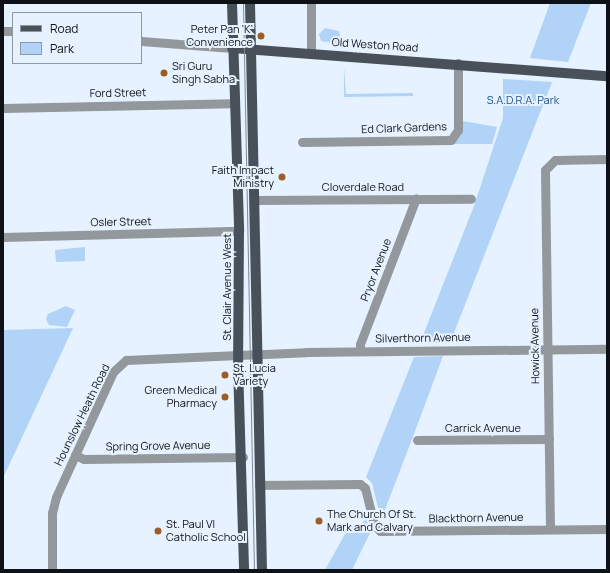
<!DOCTYPE html>
<html>
<head>
<meta charset="utf-8">
<style>
	body { margin:0 }
	#map { position:relative; width:610px; height:573px; overflow:hidden; background:#e6f2ff; font-family:Manrope,sans-serif }
	div>[style] { position:absolute }
	[style*='--x'] { left:calc(var(--x)*1px); top:calc(var(--y)*1px); width:calc(var(--w)*1px); rotate:calc(var(--a)*1deg) }
	.green>* { inset:0; background:#b0d3f7 }
	.minor>* { height:9px; margin:-4.5px; padding:0 4.5px; transform-origin:4.5px; border-radius:4.5px; background:#93989d }
	.major>* { height:10px; margin:-5px; padding:0 5px; transform-origin:5px; border-radius:5px; background:#485159 }
	.tram>* { height:1px; margin:-0.5px; padding:0 0.5px; transform-origin:0.5px; border-radius:0.5px; background:#808891 }
	.dots>* { width:11px; height:11px; translate:-50% -50%; box-sizing:border-box; border:2px solid #e6f2ff; border-radius:50% }
	span { translate:-50% -50%; white-space:nowrap; text-align:center; line-height:1.15; -webkit-text-stroke:4px #e6f2ff; paint-order:stroke }
	.poi-label { font-size:11px; color:#0e1216 }
	.right { translate:-100% -50%; text-align:right }
	.left { translate:0 -50%; text-align:left }
	.street-label { font-size:11px; color:#0e1216 }
	.park-label { font-size:11px; color:#195388 }
	.frame { position:absolute; inset:0; border:4px solid #0e1216; pointer-events:none }
	.legend { position:absolute; left:12px; top:12px; width:130px; height:52px; box-sizing:border-box; background:#e6f2ff; border:1px solid #9098a2; margin:0; padding:5px 7px; list-style:none; font-size:12px; color:#0e1216 }
	.legend li { display:flex; align-items:center; gap:8px; height:20px }
	.legend b { width:20px; border:1px solid #9098a2 }
</style>
</head>
<body>
<div id="map">
	<div class="green">
		<i style="clip-path:polygon(550px 3px,591px 3px,568px 62px,530px 58px)"></i>
		<i style="clip-path:polygon(325px 28px,339px 31px,342px 44px,321px 41px,319px 34px)"></i>
		<i style="clip-path:polygon(344px 67px,346px 94px,413px 93px,413px 96px,344px 97px)"></i>
		<i style="clip-path:polygon(503px 79px,552px 82px,450px 343px,420px 343px,474px 206px,503px 118px)"></i>
		<i style="clip-path:polygon(463px 121px,497px 127px,492px 144px,454px 144px,461px 135px)"></i>
		<i style="clip-path:polygon(85px 247px,85px 261px,56px 262px,55px 250px)"></i>
		<i style="clip-path:polygon(66px 306px,75px 310px,67px 327px,49px 325px,46px 319px,48px 314px)"></i>
		<i style="clip-path:polygon(73px 328px,3px 478px,3px 330px)"></i>
		<i style="clip-path:polygon(443px 356px,414px 434px,381px 520px,372px 483px,366px 477px,414px 357px)"></i>
		<i style="clip-path:polygon(366px 519px,370px 533px,352px 570px,325px 570px,350px 525px,361px 524px)"></i>
	</div>
	<div class="minor">
		<i style="--x:3;--y:31;--w:10;--a:0"></i>
		<i style="--x:141;--y:41;--w:91;--a:4.4"></i>
		<i style="--x:311;--y:53;--w:50;--a:-90"></i>
		<i style="--x:3;--y:108;--w:230;--a:-1.2"></i>
		<i style="--x:302;--y:142;--w:149;--a:-0.8"></i>
		<i style="--x:451;--y:140;--w:12;--a:-55"></i>
		<i style="--x:458;--y:130;--w:67;--a:-90"></i>
		<i style="--x:254;--y:200;--w:217;--a:-0.3"></i>
		<i style="--x:3;--y:237;--w:236;--a:-1.5"></i>
		<i style="--x:360;--y:351;--w:7;--a:-90"></i>
		<i style="--x:360;--y:344;--w:156;--a:-69"></i>
		<i style="--x:417;--y:440;--w:132;--a:-0.4"></i>
		<i style="--x:75;--y:455;--w:10;--a:24"></i>
		<i style="--x:84;--y:459;--w:159;--a:-0.7"></i>
		<i style="--x:259;--y:485;--w:101;--a:-0.6"></i>
		<i style="--x:360;--y:484;--w:6;--a:39"></i>
		<i style="--x:365;--y:488;--w:38;--a:76"></i>
		<i style="--x:374;--y:525;--w:8;--a:45"></i>
		<i style="--x:380;--y:531;--w:227;--a:-0.5"></i>
		<i style="--x:550;--y:529;--w:359;--a:-90.8"></i>
		<i style="--x:545;--y:170;--w:14;--a:-45"></i>
		<i style="--x:555;--y:160;--w:52;--a:-1.1"></i>
		<i style="--x:52;--y:570;--w:57;--a:-90"></i>
		<i style="--x:52;--y:513;--w:16;--a:-76"></i>
		<i style="--x:56;--y:497;--w:137;--a:-65.5"></i>
		<i style="--x:113;--y:372;--w:18;--a:-43"></i>
		<i style="--x:126;--y:360;--w:180;--a:-2.5"></i>
		<i style="--x:306;--y:352;--w:301;--a:-0.6"></i>
	</div>
	<div class="major">
		<i style="--x:232;--y:3;--w:228;--a:88.2"></i>
		<i style="--x:239;--y:231;--w:134;--a:90.4"></i>
		<i style="--x:238;--y:365;--w:205;--a:88.3"></i>
		<i style="--x:250;--y:3;--w:567;--a:88.79"></i>
		<i style="--x:232;--y:48;--w:376;--a:4.3"></i>
	</div>
	<div class="tram">
		<i style="--x:243;--y:3;--w:567;--a:88.89"></i>
	</div>
	<div class="dots">
		<i style="left:261px;top:36px;background:#9d5d26"></i>
		<i style="left:164px;top:73px;background:#9d5d26"></i>
		<i style="left:282px;top:177px;background:#9d5d26"></i>
		<i style="left:225px;top:375px;background:#9d5d26"></i>
		<i style="left:225px;top:397px;background:#9d5d26"></i>
		<i style="left:319px;top:521px;background:#9d5d26"></i>
		<i style="left:158px;top:531px;background:#9d5d26"></i>
	</div>
	<div class="poi-label">
		<span class="right" style="left:253px;top:36px">Peter Pan 'K'<br>Convenience</span>
		<span class="left" style="left:172px;top:73px">Sri Guru<br>Singh Sabha</span>
		<span class="right" style="left:274px;top:177px">Faith Impact<br>Ministry</span>
		<span class="left" style="left:233px;top:375px">St. Lucia<br>Variety</span>
		<span class="right" style="left:217px;top:397px">Green Medical<br>Pharmacy</span>
		<span class="left" style="left:327px;top:521px">The Church Of St.<br>Mark and Calvary</span>
		<span class="left" style="left:166px;top:531px">St. Paul VI<br>Catholic School</span>
	</div>
	<div class="street-label">
		<span style="left:375px;top:45px;rotate:4deg">Old Weston Road</span>
		<span style="left:118px;top:93px;rotate:-1deg">Ford Street</span>
		<span style="left:404px;top:128px;rotate:-2deg">Ed Clark Gardens</span>
		<span style="left:363px;top:187px">Cloverdale Road</span>
		<span style="left:121px;top:222px;rotate:-1deg">Osler Street</span>
		<span style="left:376px;top:270px;rotate:-69deg">Pryor Avenue</span>
		<span style="left:227px;top:287px;rotate:-90deg">St. Clair Avenue West</span>
		<span style="left:423px;top:338px;rotate:-1deg">Silverthorn Avenue</span>
		<span style="left:535px;top:346px;rotate:-91deg">Howick Avenue</span>
		<span style="left:82px;top:415px;rotate:-64deg">Hounslow Heath Road</span>
		<span style="left:483px;top:428px">Carrick Avenue</span>
		<span style="left:158px;top:446px;rotate:-1deg">Spring Grove Avenue</span>
		<span style="left:476px;top:518px;rotate:-1deg">Blackthorn Avenue</span>
	</div>
	<div class="park-label">
		<span style="left:523px;top:100px">S.A.D.R.A. Park</span>
	</div>
	<div class="frame"></div>
	<ul class="legend">
	<li><b style="height:5px;background:#485159"></b>Road</li>
	<li><b style="height:11px;background:#b0d3f7"></b>Park</li>
	</ul>
</div>
</body>
</html>
